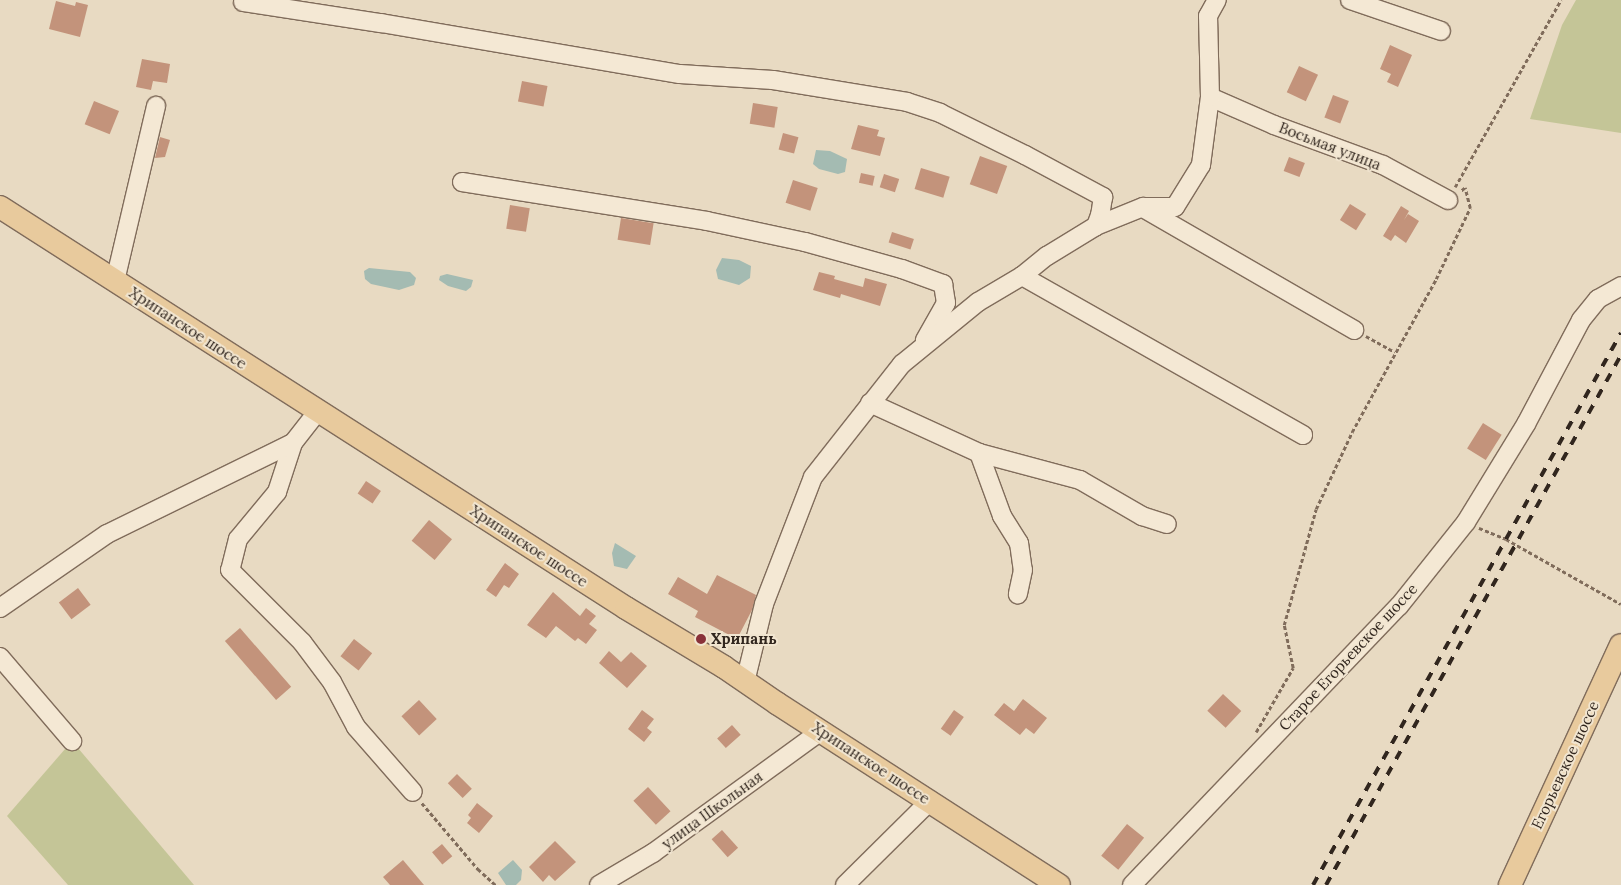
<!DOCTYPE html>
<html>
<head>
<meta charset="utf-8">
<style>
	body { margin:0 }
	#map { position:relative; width:1621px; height:885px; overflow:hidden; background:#e8dac2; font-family:Lora,serif }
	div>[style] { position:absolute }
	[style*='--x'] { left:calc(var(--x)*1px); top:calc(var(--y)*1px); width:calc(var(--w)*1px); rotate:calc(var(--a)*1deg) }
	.green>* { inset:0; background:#c4c597 }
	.water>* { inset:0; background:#a4bbb2 }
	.building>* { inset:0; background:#c3937b; transform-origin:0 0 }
	.path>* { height:2.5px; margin-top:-1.25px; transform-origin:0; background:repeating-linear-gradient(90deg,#806c5b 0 4px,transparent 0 6.5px) }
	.roads { filter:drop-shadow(1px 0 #806c5b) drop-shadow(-1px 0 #806c5b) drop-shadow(0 1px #806c5b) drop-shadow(0 -1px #806c5b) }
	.minor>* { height:18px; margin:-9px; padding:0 9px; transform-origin:9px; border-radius:9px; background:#f4e8d4 }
	.major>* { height:22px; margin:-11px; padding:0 11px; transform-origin:11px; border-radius:11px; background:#e8ca9d }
	.rail>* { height:4px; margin-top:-2px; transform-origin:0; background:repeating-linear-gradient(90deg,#31261e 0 9px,transparent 0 18px) }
	.dots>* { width:14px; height:14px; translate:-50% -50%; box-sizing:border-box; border:2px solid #f1e5d0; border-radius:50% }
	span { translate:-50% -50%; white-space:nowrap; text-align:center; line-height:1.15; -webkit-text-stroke:4px #f1e5d0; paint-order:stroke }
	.street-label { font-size:15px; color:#31261e }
	.poi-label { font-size:15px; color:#31261e; font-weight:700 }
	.left { translate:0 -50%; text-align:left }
</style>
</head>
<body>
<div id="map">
	<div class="green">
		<i style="clip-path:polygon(1576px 0,1621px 0,1621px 133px,1530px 119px,1562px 25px)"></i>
		<i style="clip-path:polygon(72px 741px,194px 885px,68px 885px,7px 816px)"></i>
	</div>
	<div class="water">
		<i style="clip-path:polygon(816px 150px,830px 151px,847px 159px,845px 172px,838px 174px,819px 169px,813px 164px)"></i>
		<i style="clip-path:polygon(722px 258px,739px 260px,751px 266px,750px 278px,739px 285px,718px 279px,716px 270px)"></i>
		<i style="clip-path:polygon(369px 268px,410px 272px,416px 278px,414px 285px,399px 290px,371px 284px,365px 279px,364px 271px)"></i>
		<i style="clip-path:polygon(447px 274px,473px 280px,471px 287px,466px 291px,448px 286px,439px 280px,440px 276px)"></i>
		<i style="clip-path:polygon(615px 543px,636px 556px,627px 569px,614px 566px,612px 553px)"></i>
		<i style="clip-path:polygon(513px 860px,522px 870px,521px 880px,516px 885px,506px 885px,498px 873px)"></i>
	</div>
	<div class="building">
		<i style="clip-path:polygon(56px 1px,75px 6px,76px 2px,88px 5px,80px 37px,49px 29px)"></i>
		<i style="clip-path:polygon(1390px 45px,1412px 55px,1398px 87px,1387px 82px,1391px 74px,1380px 69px)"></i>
		<i style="clip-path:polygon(142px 59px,170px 64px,167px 83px,153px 81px,151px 90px,136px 87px)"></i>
		<i style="left:1299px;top:66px;width:21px;height:29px;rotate:25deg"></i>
		<i style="left:522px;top:81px;width:26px;height:21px;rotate:11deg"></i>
		<i style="left:1333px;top:95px;width:17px;height:24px;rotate:21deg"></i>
		<i style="left:94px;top:101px;width:27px;height:25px;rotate:22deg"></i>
		<i style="left:753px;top:103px;width:25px;height:21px;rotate:9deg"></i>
		<i style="clip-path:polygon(858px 125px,879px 130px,877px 136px,885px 138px,880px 156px,851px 149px)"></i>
		<i style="left:783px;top:133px;width:16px;height:17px;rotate:15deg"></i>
		<i style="clip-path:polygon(160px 137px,170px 140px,165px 157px,155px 158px)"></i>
		<i style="left:980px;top:156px;width:29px;height:30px;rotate:20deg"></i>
		<i style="left:1289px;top:157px;width:17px;height:15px;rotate:21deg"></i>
		<i style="left:921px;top:168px;width:30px;height:22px;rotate:17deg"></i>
		<i style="left:861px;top:173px;width:14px;height:10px;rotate:12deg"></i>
		<i style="left:884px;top:174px;width:16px;height:14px;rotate:18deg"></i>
		<i style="left:793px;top:180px;width:26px;height:24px;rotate:18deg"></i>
		<i style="left:1350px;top:204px;width:19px;height:19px;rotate:32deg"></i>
		<i style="left:510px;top:205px;width:20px;height:24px;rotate:9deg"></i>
		<i style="clip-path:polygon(1401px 206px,1409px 211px,1404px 220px,1408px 214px,1419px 221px,1406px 243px,1395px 235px,1391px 241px,1383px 236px)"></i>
		<i style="left:621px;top:218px;width:33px;height:22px;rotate:9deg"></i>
		<i style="left:892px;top:232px;width:23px;height:11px;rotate:18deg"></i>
		<i style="clip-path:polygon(819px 272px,835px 276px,834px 279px,863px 287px,865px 278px,887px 284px,880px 306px,841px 294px,840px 298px,813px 290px)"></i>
		<i style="left:1483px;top:423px;width:22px;height:30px;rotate:32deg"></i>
		<i style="left:366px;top:481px;width:18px;height:15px;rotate:34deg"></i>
		<i style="left:429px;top:520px;width:30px;height:27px;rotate:40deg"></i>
		<i style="clip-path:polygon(505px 563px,519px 574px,509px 588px,504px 585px,496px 597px,486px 590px)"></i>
		<i style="clip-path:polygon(717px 575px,756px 595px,752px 610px,737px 639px,695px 617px,698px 611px,668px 594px,678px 577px,707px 594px)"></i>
		<i style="left:78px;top:588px;width:21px;height:24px;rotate:53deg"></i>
		<i style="clip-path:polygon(553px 592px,580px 616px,586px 608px,596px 616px,589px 624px,597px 630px,586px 644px,578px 638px,575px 641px,556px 626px,546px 638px,527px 625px)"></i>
		<i style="left:240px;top:628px;width:78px;height:20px;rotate:49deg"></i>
		<i style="left:354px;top:639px;width:23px;height:22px;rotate:38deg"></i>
		<i style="clip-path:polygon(609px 651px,621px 662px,631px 652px,647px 666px,627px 688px,599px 663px)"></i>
		<i style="left:1223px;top:694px;width:25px;height:23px;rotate:43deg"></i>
		<i style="clip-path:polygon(1023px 699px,1047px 718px,1034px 734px,1026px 728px,1020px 735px,994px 715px,1004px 703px,1014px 711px)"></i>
		<i style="left:419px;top:700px;width:26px;height:24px;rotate:47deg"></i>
		<i style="clip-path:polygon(642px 710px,654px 719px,647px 728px,652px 732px,644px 742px,628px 729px)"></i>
		<i style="left:954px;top:710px;width:12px;height:23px;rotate:35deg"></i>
		<i style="left:732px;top:725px;width:13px;height:20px;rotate:48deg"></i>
		<i style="left:457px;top:774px;width:21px;height:13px;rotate:45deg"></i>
		<i style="left:648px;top:787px;width:33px;height:20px;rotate:47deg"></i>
		<i style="clip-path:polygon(477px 803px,493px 816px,479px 833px,467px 823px,471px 818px,468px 815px)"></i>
		<i style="left:1127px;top:824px;width:22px;height:41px;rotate:39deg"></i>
		<i style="left:722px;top:830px;width:24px;height:14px;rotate:48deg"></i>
		<i style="clip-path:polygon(555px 841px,576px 862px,555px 881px,549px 875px,543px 882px,529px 867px)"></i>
		<i style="left:442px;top:844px;width:16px;height:13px;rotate:50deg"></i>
		<i style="clip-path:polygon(403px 860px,424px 885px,390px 885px,383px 877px)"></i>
	</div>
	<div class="path">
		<i style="--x:1455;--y:187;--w:215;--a:-60.5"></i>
		<i style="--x:1366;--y:336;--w:33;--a:29"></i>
		<i style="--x:1479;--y:528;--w:29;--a:22"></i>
		<i style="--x:1506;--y:539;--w:132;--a:29.5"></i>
		<i style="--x:1256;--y:732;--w:74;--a:-60"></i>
		<i style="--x:1293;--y:668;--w:44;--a:-101.8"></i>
		<i style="--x:1284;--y:625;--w:120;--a:-74.6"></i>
		<i style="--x:1316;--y:509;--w:85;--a:-64.9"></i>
		<i style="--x:1352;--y:432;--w:175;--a:-61.2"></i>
		<i style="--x:1436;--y:279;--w:79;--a:-64.4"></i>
		<i style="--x:1470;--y:208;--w:21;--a:-104"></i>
		<i style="--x:1465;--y:188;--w:6;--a:141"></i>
		<i style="--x:422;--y:803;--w:87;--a:49.7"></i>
		<i style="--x:478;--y:869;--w:24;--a:42"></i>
	</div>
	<div class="roads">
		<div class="minor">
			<i style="--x:1350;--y:0;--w:96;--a:18.8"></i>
			<i style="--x:243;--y:2;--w:140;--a:8.7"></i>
			<i style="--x:381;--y:23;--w:303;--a:9.7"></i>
			<i style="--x:680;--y:74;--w:93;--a:3.7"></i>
			<i style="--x:773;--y:80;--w:136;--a:9.3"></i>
			<i style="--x:907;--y:102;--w:35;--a:18"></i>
			<i style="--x:940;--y:113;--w:95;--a:26.3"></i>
			<i style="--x:1025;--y:155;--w:89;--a:28.3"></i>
			<i style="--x:1103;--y:197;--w:18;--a:99"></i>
			<i style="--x:1100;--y:215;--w:12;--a:110"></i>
			<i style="--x:1210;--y:97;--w:70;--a:23.6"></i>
			<i style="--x:1274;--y:125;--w:116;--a:20.2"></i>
			<i style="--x:1383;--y:165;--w:74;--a:28.3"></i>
			<i style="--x:462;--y:182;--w:248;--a:9"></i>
			<i style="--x:707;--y:221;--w:100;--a:12.1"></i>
			<i style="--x:805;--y:242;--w:101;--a:15.6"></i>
			<i style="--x:902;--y:269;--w:44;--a:20.1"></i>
			<i style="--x:943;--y:284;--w:19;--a:81"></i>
			<i style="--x:946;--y:303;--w:43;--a:119.6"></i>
			<i style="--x:1143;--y:208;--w:244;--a:30"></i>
			<i style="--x:1022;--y:276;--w:323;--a:29.5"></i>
			<i style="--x:115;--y:281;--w:180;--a:-76.8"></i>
			<i style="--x:870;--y:403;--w:120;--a:24.6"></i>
			<i style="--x:979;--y:453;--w:105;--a:15"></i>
			<i style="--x:1080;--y:480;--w:72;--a:30.1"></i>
			<i style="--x:1142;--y:516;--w:26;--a:18"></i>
			<i style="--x:318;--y:411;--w:41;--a:128"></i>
			<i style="--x:293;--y:443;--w:52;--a:108.1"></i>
			<i style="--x:277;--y:492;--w:61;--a:129.7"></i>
			<i style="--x:238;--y:539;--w:32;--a:104"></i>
			<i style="--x:230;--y:570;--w:102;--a:45"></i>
			<i style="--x:302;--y:642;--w:50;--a:53.1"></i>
			<i style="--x:332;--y:682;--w:51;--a:61.9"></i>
			<i style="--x:356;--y:727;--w:86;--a:48.8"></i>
			<i style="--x:979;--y:453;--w:67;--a:69.9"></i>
			<i style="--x:1002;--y:516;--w:32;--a:58"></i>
			<i style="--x:1019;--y:543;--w:27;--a:82"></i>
			<i style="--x:1023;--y:570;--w:25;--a:102"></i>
			<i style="--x:0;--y:608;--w:130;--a:-34.7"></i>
			<i style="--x:107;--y:534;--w:207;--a:-26.1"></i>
			<i style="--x:0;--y:657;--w:111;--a:49.4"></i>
			<i style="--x:745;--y:682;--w:80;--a:-76.3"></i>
			<i style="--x:764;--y:604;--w:136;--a:-68.9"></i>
			<i style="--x:813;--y:477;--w:144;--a:-51.8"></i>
			<i style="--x:902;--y:364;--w:98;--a:-39.2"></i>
			<i style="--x:978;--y:302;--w:51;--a:-30.6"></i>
			<i style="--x:1022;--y:276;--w:32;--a:-39"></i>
			<i style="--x:1047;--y:256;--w:57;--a:-31.5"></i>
			<i style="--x:1096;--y:226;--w:51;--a:-22"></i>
			<i style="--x:1143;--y:207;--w:32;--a:0"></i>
			<i style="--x:1175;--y:207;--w:49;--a:-58.2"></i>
			<i style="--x:1201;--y:165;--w:69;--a:-82.5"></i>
			<i style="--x:1210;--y:97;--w:81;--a:-91.4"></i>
			<i style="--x:1208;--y:16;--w:18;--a:-61"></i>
			<i style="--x:599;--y:885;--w:63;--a:-30.7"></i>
			<i style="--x:653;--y:853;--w:208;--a:-36"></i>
			<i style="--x:845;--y:885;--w:120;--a:-44.7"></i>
			<i style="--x:1132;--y:885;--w:386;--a:-46.3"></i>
			<i style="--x:1399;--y:606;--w:107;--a:-51.4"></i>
			<i style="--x:1466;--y:522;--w:115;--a:-58.5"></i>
			<i style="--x:1526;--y:424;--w:118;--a:-62.1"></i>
			<i style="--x:1581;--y:320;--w:27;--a:-51"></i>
			<i style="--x:1598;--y:299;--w:26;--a:-29"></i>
		</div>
		<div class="major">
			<i style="--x:0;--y:207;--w:743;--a:32.64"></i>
			<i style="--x:626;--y:608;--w:114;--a:31"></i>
			<i style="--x:724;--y:667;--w:65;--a:34.4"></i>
			<i style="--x:778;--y:704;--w:334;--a:32.8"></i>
			<i style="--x:1510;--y:885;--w:264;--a:-65.2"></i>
		</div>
	</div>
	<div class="rail">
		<i style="--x:1313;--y:885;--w:632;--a:-60.84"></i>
		<i style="--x:1326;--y:885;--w:607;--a:-60.9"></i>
	</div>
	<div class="dots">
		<i style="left:701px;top:639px;background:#893139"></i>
	</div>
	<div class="street-label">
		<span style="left:1330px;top:146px;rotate:21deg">Восьмая улица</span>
		<span style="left:188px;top:328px;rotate:33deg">Хрипанское шоссе</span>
		<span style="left:529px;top:546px;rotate:33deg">Хрипанское шоссе</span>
		<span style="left:1348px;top:657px;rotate:-47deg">Старое Егорьевское шоссе</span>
		<span style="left:871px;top:763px;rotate:33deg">Хрипанское шоссе</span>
		<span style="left:1565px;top:765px;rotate:-65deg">Егорьевское шоссе</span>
		<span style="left:712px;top:810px;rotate:-36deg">улица Школьная</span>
	</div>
	<div class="poi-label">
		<span class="left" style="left:711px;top:639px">Хрипань</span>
	</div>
</div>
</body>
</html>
